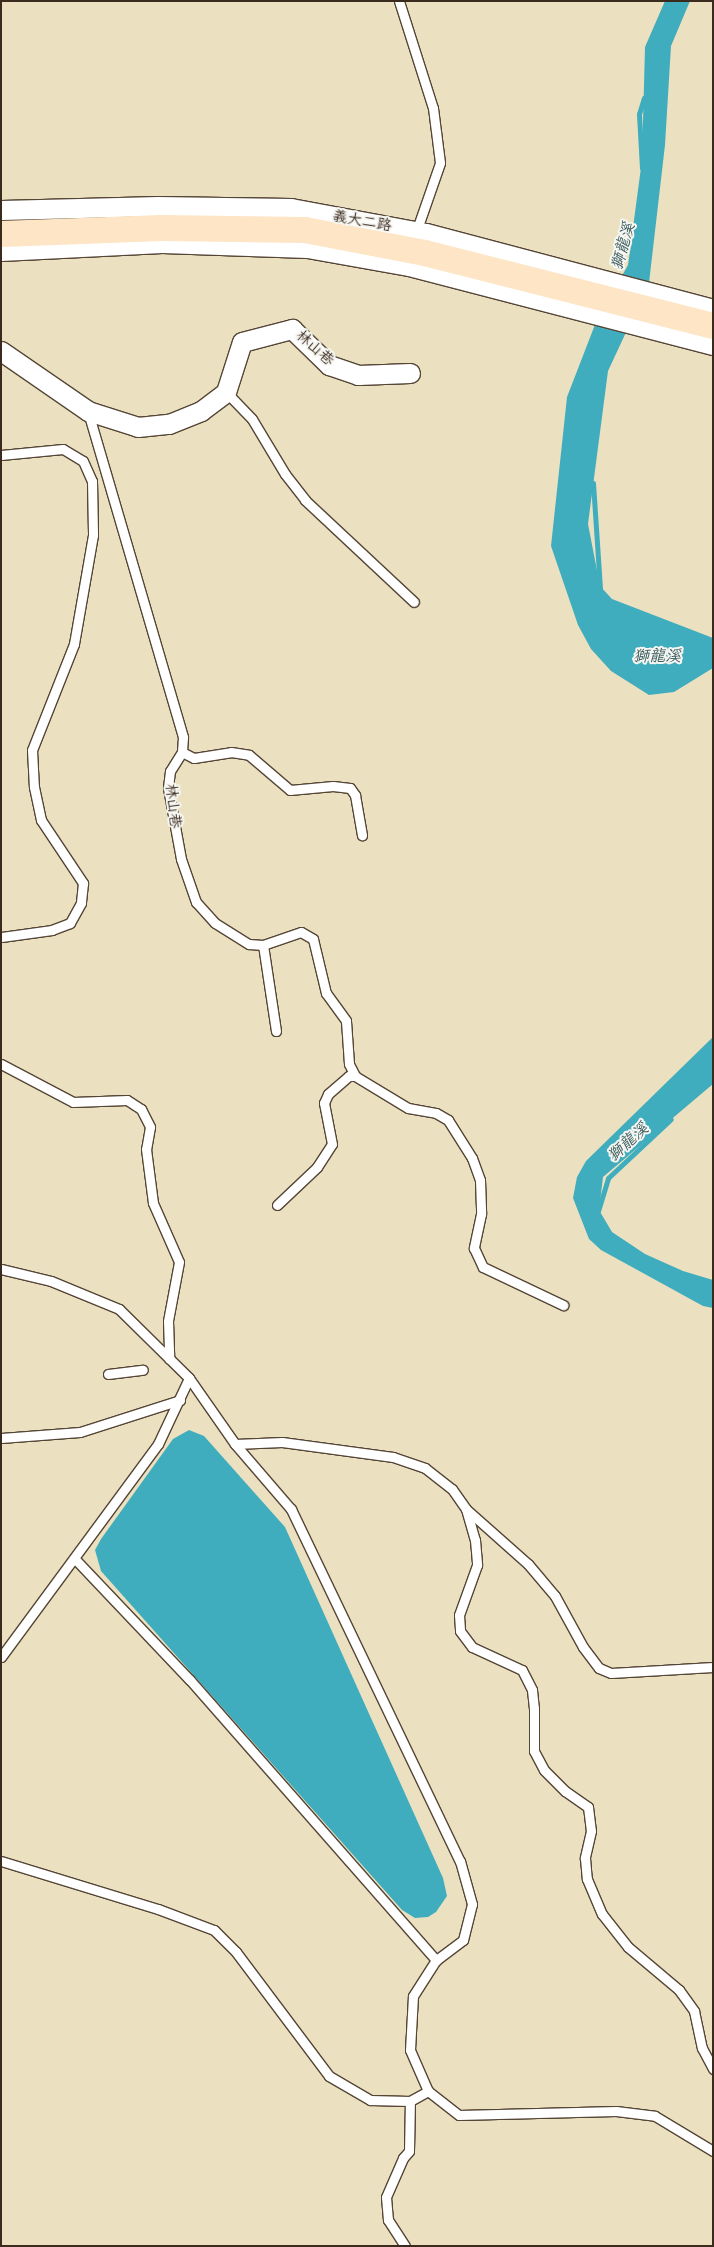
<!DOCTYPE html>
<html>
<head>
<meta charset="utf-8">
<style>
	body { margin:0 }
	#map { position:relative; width:714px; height:2247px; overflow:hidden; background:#ebe1c0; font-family:"Comic Neue","LXGW WenKai TC",sans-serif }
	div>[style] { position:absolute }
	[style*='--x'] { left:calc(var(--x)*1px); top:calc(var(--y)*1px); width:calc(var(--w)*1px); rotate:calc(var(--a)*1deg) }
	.water>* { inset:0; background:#40adbe }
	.stream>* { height:5px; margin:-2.5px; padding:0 2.5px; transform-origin:2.5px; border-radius:2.5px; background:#40adbe }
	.roads { filter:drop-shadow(1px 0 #554536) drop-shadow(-1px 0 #554536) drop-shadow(0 1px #554536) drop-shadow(0 -1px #554536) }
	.lane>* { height:9px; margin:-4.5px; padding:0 4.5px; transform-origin:4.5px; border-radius:4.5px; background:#fff }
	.street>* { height:19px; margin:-9.5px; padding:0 9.5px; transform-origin:9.5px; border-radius:9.5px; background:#fff }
	.secondary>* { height:26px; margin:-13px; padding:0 13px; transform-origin:13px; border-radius:13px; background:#fde5c5 }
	span { translate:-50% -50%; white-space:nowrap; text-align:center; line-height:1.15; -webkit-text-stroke:4px #f6f6f2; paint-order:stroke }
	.street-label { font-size:15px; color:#3b2a1e }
	.water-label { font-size:16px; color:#3d5e5e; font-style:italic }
	.frame { position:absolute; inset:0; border:2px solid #3b2a1e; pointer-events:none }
</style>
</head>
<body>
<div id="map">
	<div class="water">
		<i style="clip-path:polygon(665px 1px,690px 1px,671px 46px,665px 145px,649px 283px,608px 371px,588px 524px,600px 586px,612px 599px,713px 638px,713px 668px,674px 692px,649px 695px,611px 671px,591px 649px,578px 625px,551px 546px,567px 397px,596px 322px,628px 265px,642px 160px,645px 47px)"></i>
		<i style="clip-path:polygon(713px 1037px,713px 1084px,603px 1177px,599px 1210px,612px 1232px,645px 1254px,683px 1271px,713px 1280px,713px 1308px,703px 1306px,601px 1250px,589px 1239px,573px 1198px,577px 1177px,586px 1161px)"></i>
		<i style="clip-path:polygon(189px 1430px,204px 1436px,285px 1527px,443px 1878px,447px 1896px,436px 1912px,428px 1917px,415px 1918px,402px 1910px,101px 1571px,95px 1550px,101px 1539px,173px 1439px)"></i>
	</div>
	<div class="stream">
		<i style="--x:642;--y:168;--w:54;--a:-93.2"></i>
		<i style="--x:639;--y:114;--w:17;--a:-73"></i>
		<i style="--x:593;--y:483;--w:106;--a:86.2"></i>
		<i style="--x:598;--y:1211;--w:34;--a:-73"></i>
		<i style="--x:608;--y:1178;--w:86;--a:-43.1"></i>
	</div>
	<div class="roads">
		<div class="lane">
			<i style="--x:399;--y:1;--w:112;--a:72.4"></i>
			<i style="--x:433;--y:108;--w:55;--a:82.7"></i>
			<i style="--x:440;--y:163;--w:73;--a:109.2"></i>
			<i style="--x:226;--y:392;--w:37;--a:46"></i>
			<i style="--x:252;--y:419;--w:64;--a:59"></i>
			<i style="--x:285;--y:474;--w:33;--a:52"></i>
			<i style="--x:305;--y:500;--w:149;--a:43.1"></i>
			<i style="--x:88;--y:412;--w:339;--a:73.7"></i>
			<i style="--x:183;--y:737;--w:15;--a:94"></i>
			<i style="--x:182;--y:752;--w:22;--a:122"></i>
			<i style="--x:170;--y:771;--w:17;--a:97"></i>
			<i style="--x:168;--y:788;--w:72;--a:79.6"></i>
			<i style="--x:181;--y:859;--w:46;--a:70.8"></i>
			<i style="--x:196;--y:902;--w:28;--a:48"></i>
			<i style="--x:215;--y:923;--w:40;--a:32"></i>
			<i style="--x:249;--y:944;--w:14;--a:4"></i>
			<i style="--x:263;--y:945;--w:40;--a:-18.9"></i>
			<i style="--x:301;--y:932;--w:14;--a:30"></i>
			<i style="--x:313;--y:939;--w:56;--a:76.5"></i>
			<i style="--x:326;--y:993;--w:34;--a:54"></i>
			<i style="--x:346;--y:1021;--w:43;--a:86"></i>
			<i style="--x:349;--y:1064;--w:13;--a:63"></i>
			<i style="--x:1;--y:455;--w:62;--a:-5.5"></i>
			<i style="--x:63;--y:449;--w:23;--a:31"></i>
			<i style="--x:83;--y:461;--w:22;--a:66"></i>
			<i style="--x:92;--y:481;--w:54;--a:88.9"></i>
			<i style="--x:93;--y:535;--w:111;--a:99.9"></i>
			<i style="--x:74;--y:644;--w:114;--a:111.6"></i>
			<i style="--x:32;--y:750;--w:37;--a:87"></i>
			<i style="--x:34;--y:787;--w:34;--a:78"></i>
			<i style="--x:41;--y:820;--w:76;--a:56.3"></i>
			<i style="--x:83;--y:883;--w:20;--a:96"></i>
			<i style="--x:81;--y:903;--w:23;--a:119"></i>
			<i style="--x:70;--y:923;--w:19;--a:159"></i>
			<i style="--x:52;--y:930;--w:51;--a:172.2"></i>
			<i style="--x:182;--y:752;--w:13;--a:27"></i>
			<i style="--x:194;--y:758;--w:37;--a:-9"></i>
			<i style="--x:231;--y:752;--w:18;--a:9"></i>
			<i style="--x:249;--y:755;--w:54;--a:40.5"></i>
			<i style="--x:290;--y:790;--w:43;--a:-5.3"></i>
			<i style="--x:333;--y:786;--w:17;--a:7"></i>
			<i style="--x:350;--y:788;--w:9;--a:54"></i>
			<i style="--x:355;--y:795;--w:41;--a:80.1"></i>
			<i style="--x:263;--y:945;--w:87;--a:81.4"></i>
			<i style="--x:1;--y:1064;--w:81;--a:27.8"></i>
			<i style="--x:73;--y:1102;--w:54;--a:-2.1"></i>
			<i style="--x:127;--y:1100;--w:17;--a:33"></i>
			<i style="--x:141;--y:1109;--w:20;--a:63"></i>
			<i style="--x:150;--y:1127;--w:22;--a:100"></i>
			<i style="--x:146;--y:1149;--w:54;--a:82.6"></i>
			<i style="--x:153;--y:1203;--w:64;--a:66.2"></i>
			<i style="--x:179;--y:1262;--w:60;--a:100.6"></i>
			<i style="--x:168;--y:1321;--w:38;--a:88"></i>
			<i style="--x:277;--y:1205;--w:55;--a:-43.5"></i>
			<i style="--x:317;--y:1167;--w:27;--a:-57"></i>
			<i style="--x:332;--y:1144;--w:42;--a:-101"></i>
			<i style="--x:324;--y:1103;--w:10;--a:-66"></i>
			<i style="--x:328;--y:1094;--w:28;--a:-41"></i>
			<i style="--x:349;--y:1076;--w:6;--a:0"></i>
			<i style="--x:355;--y:1076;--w:62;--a:31.1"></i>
			<i style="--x:408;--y:1108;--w:28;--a:10"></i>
			<i style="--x:436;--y:1113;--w:14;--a:30"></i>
			<i style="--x:448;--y:1120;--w:45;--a:57.7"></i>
			<i style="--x:472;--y:1158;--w:23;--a:70"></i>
			<i style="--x:480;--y:1180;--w:34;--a:88"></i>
			<i style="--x:481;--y:1214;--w:35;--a:102"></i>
			<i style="--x:474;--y:1248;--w:21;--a:65"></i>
			<i style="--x:483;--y:1267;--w:89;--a:25.4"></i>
			<i style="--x:1;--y:1269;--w:51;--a:13.5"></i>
			<i style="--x:51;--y:1281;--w:74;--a:22.4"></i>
			<i style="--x:119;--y:1309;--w:98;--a:44.6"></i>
			<i style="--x:189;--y:1378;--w:80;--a:55.1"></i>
			<i style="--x:235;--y:1444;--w:86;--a:49.3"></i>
			<i style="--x:291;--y:1509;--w:390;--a:64.4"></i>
			<i style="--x:460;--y:1861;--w:45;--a:74.4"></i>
			<i style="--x:472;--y:1904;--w:37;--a:104"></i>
			<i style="--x:463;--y:1940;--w:34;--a:143"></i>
			<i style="--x:436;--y:1960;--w:43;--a:122.6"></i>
			<i style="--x:413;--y:1996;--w:54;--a:93.2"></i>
			<i style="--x:410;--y:2050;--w:45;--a:66.3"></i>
			<i style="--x:428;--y:2091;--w:39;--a:38"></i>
			<i style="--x:459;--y:2115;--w:157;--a:-1.5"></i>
			<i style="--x:616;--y:2111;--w:39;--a:7"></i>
			<i style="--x:655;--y:2116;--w:68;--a:31.1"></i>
			<i style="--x:108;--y:1374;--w:35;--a:-7"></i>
			<i style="--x:1;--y:1438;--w:79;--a:-4.3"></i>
			<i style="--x:80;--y:1432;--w:105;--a:-17.7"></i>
			<i style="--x:235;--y:1444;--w:47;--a:-2.4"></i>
			<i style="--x:282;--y:1442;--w:112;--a:7.7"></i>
			<i style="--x:393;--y:1457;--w:34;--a:19"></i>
			<i style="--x:425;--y:1468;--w:34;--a:38"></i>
			<i style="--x:452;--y:1489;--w:24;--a:55"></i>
			<i style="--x:466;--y:1509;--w:83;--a:41.6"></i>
			<i style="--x:528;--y:1564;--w:42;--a:49.8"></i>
			<i style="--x:555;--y:1596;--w:58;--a:61.2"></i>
			<i style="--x:583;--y:1647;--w:26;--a:53"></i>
			<i style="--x:599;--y:1668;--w:13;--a:23"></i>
			<i style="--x:611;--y:1673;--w:102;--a:-3.4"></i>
			<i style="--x:466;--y:1509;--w:32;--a:74"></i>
			<i style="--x:475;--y:1540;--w:25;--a:85"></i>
			<i style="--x:477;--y:1565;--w:53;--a:109.8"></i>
			<i style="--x:459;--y:1615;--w:16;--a:86"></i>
			<i style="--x:460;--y:1631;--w:20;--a:53"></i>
			<i style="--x:472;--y:1647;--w:55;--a:24.7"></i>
			<i style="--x:522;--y:1670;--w:22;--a:63"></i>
			<i style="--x:532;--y:1690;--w:18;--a:84"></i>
			<i style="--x:534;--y:1708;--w:43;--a:90"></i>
			<i style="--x:534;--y:1751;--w:21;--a:62"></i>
			<i style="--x:544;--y:1770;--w:30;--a:45"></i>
			<i style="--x:565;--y:1791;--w:28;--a:35"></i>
			<i style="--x:588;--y:1807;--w:24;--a:83"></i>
			<i style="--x:591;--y:1831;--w:28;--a:103"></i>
			<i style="--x:585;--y:1858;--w:21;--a:85"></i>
			<i style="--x:587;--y:1879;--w:38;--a:67"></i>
			<i style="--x:602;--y:1914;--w:42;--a:51.8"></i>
			<i style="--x:628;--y:1947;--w:67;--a:40.1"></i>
			<i style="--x:679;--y:1990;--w:26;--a:54"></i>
			<i style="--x:694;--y:2011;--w:38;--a:78"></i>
			<i style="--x:702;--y:2048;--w:24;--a:62"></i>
			<i style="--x:75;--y:1559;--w:167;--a:46.5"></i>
			<i style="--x:190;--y:1680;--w:373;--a:48.7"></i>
			<i style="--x:1;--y:1657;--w:265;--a:-53.6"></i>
			<i style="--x:158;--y:1444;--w:73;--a:-64.8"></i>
			<i style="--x:1;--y:1861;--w:164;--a:17"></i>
			<i style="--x:158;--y:1909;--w:60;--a:20.6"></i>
			<i style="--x:214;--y:1930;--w:31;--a:45"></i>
			<i style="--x:236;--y:1952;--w:155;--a:53.1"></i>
			<i style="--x:329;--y:2076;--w:48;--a:30.3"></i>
			<i style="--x:370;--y:2100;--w:40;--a:1.4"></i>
			<i style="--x:410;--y:2101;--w:21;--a:-29"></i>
			<i style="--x:405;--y:2246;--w:31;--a:-123"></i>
			<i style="--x:388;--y:2220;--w:23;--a:-95"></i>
			<i style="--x:386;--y:2197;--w:43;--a:-66.4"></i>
			<i style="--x:403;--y:2158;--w:9;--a:-49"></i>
			<i style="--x:409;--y:2151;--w:50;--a:-88.9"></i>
		</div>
		<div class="street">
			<i style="--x:1;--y:210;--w:157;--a:-1.5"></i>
			<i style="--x:158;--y:206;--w:133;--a:0.9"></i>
			<i style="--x:291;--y:208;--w:137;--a:10.5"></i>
			<i style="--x:426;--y:233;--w:297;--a:14.8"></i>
			<i style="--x:1;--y:251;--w:161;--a:-2.8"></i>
			<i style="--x:162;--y:243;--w:145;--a:2"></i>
			<i style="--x:307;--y:248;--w:104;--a:10"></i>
			<i style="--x:409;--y:266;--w:314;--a:14.6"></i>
			<i style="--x:1;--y:351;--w:106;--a:34.6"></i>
			<i style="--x:88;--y:411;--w:52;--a:17.7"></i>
			<i style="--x:138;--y:427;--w:31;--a:-6"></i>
			<i style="--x:169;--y:424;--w:35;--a:-22"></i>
			<i style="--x:201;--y:411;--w:31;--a:-37"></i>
			<i style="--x:226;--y:392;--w:52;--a:-72.3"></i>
			<i style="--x:242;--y:342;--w:52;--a:-14.6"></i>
			<i style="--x:292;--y:329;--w:52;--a:44.2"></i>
			<i style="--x:329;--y:365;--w:31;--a:19"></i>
			<i style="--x:358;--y:375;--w:52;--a:-2.2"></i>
		</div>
		<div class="secondary">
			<i style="--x:1;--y:234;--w:161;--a:-2.1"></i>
			<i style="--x:162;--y:228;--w:143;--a:0.8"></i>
			<i style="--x:305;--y:230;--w:122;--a:10.9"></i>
			<i style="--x:425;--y:253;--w:297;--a:14.2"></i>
		</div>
	</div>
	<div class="street-label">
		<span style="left:362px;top:221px;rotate:10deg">義大二路</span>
		<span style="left:315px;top:348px;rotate:41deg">林山巷</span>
		<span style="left:173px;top:806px;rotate:83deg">林山巷</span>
	</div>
	<div class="water-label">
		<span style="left:623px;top:246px;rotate:-74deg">獅龍溪</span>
		<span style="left:657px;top:656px">獅龍溪</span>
		<span style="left:628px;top:1142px;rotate:-42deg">獅龍溪</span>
	</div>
	<div class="frame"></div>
</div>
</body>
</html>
